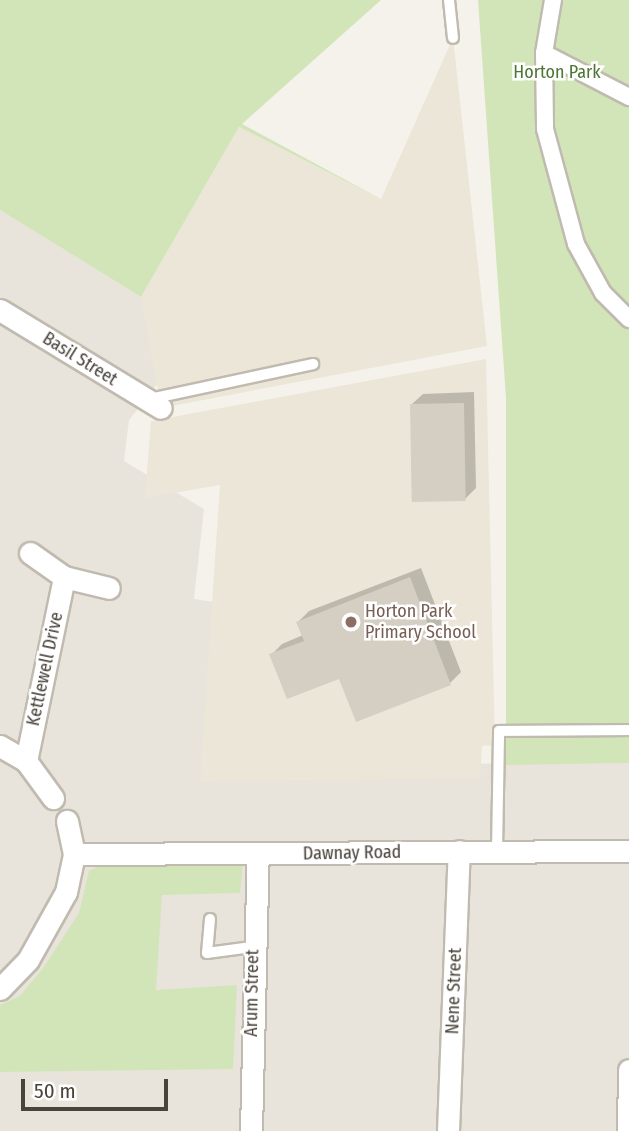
<!DOCTYPE html>
<html>
<head>
<meta charset="utf-8">
<style>
	body { margin:0 }
	#map { position:relative; width:629px; height:1131px; overflow:hidden; background:#f5f2ec; font-family:"Fira Sans Condensed",sans-serif }
	div>[style] { position:absolute }
	[style*='--x'] { left:calc(var(--x)*1px); top:calc(var(--y)*1px); width:calc(var(--w)*1px); rotate:calc(var(--a)*1deg) }
	.residential>* { inset:0; background:#e8e4db }
	.education>* { inset:0; background:#ece6d8 }
	.green>* { inset:0; background:#d2e5b9 }
	.shadow>* { inset:0; background:#0003 }
	.building>* { inset:0; background:#d5cec3; transform-origin:0 0 }
	.roads { filter:drop-shadow(2px 0 #c0baaf) drop-shadow(-2px 0 #c0baaf) drop-shadow(0 2px #c0baaf) drop-shadow(0 -2px #c0baaf) }
	.service>* { height:10px; margin:-5px; padding:0 5px; transform-origin:5px; border-radius:5px; background:#fff }
	.pedestrian>* { height:16px; margin:-8px; padding:0 8px; transform-origin:8px; border-radius:8px; background:#fff }
	.minor>* { height:21px; margin:-10.5px; padding:0 10.5px; transform-origin:10.5px; border-radius:10.5px; background:#fff }
	.dots>* { width:19px; height:19px; translate:-50% -50%; box-sizing:border-box; border:4px solid #fff; border-radius:50% }
	span { translate:-50% -50%; white-space:nowrap; text-align:center; line-height:1.15; -webkit-text-stroke:5px #fff; paint-order:stroke }
	.park-label { font-size:18px; color:#4d7632 }
	.street-label { font-size:18px; color:#49433a }
	.education-label { font-size:18px; color:#785e54 }
	.left { translate:0 -50%; text-align:left }
	.scale { position:absolute; left:21px; top:1079px; width:147px; height:32px; box-sizing:border-box; border:4px solid #49433a; border-top:0; padding-left:9px; font-size:21px; line-height:24px; white-space:nowrap; color:#49433a; -webkit-text-stroke:5px #fff; paint-order:stroke }
</style>
</head>
<body>
<div id="map">
	<div class="residential">
		<i style="clip-path:polygon(0 210px,141px 297px,191px 341px,129px 420px,124px 461px,204px 509px,194px 599px,220px 603px,217px 765px,629px 763px,629px 1131px,0 1131px)"></i>
	</div>
	<div class="education">
		<i style="clip-path:polygon(453px 38px,487px 346px,161px 408px,141px 297px,239px 127px,381px 199px)"></i>
		<i style="clip-path:polygon(486px 359px,495px 745px,482px 746px,480px 778px,200px 781px,220px 485px,145px 498px,151px 421px)"></i>
	</div>
	<div class="green">
		<i style="clip-path:polygon(0 0,381px 0,242px 124px,381px 199px,239px 127px,141px 297px,0 210px)"></i>
		<i style="clip-path:polygon(478px 0,629px 0,629px 763px,506px 765px,506px 398px)"></i>
		<i style="clip-path:polygon(104px 863px,243px 864px,240px 893px,162px 895px,156px 990px,237px 985px,233px 1069px,0 1072px,0 1005px,20px 996px,43px 968px,79px 913px,89px 871px)"></i>
	</div>
	<div class="shadow">
		<i style="clip-path:polygon(474px 392px,476px 488px,465px 499px,412px 404px,423px 394px)"></i>
		<i style="clip-path:polygon(421px 568px,461px 672px,450px 683px,357px 720px,340px 677px,271px 655px,282px 644px,303px 635px,298px 622px,309px 611px)"></i>
	</div>
	<div class="building">
		<i style="left:464px;top:403px;width:98px;height:54px;rotate:89deg"></i>
		<i style="clip-path:polygon(410px 577px,451px 685px,356px 722px,339px 679px,287px 699px,269px 654px,304px 641px,296px 622px)"></i>
	</div>
	<div class="roads">
		<div class="service">
			<i style="--x:449;--y:0;--w:38;--a:84"></i>
			<i style="--x:150;--y:399;--w:167;--a:-12.1"></i>
			<i style="--x:497;--y:851;--w:120;--a:-89"></i>
			<i style="--x:499;--y:731;--w:130;--a:-0.4"></i>
			<i style="--x:210;--y:919;--w:34;--a:95"></i>
			<i style="--x:207;--y:953;--w:45;--a:-7.6"></i>
		</div>
		<div class="pedestrian">
			<i style="--x:553;--y:0;--w:54;--a:99.6"></i>
			<i style="--x:544;--y:53;--w:76;--a:89.2"></i>
			<i style="--x:545;--y:129;--w:119;--a:74.9"></i>
			<i style="--x:576;--y:244;--w:56;--a:61.1"></i>
			<i style="--x:603;--y:293;--w:37;--a:45"></i>
			<i style="--x:544;--y:53;--w:96;--a:27.4"></i>
		</div>
		<div class="minor">
			<i style="--x:0;--y:310;--w:188;--a:31.3"></i>
			<i style="--x:30;--y:553;--w:42;--a:35.2"></i>
			<i style="--x:0;--y:746;--w:30;--a:30"></i>
			<i style="--x:26;--y:761;--w:46;--a:53.9"></i>
			<i style="--x:26;--y:761;--w:188;--a:-78.3"></i>
			<i style="--x:64;--y:577;--w:46;--a:13.7"></i>
			<i style="--x:74;--y:854;--w:555;--a:-0.31"></i>
			<i style="--x:0;--y:989;--w:40;--a:-46"></i>
			<i style="--x:28;--y:960;--w:78;--a:-60.8"></i>
			<i style="--x:66;--y:892;--w:39;--a:-78"></i>
			<i style="--x:74;--y:854;--w:34;--a:-102"></i>
			<i style="--x:251;--y:1131;--w:277;--a:-88.6"></i>
			<i style="--x:448;--y:1131;--w:280;--a:-87.8"></i>
			<i style="--x:628;--y:1131;--w:61;--a:-89.1"></i>
		</div>
	</div>
	<div class="dots">
		<i style="left:351px;top:622px;background:#8d6e63"></i>
	</div>
	<div class="park-label">
		<span style="left:557px;top:72px">Horton Park</span>
	</div>
	<div class="street-label">
		<span style="left:80px;top:359px;rotate:32deg">Basil Street</span>
		<span style="left:45px;top:669px;rotate:-78deg">Kettlewell Drive</span>
		<span style="left:352px;top:853px;rotate:-1deg">Dawnay Road</span>
		<span style="left:454px;top:991px;rotate:-88deg">Nene Street</span>
		<span style="left:252px;top:993px;rotate:-89deg">Arum Street</span>
	</div>
	<div class="education-label">
		<span class="left" style="left:365px;top:622px">Horton Park<br>Primary School</span>
	</div>
	<div class="scale">50 m</div>
</div>
</body>
</html>
